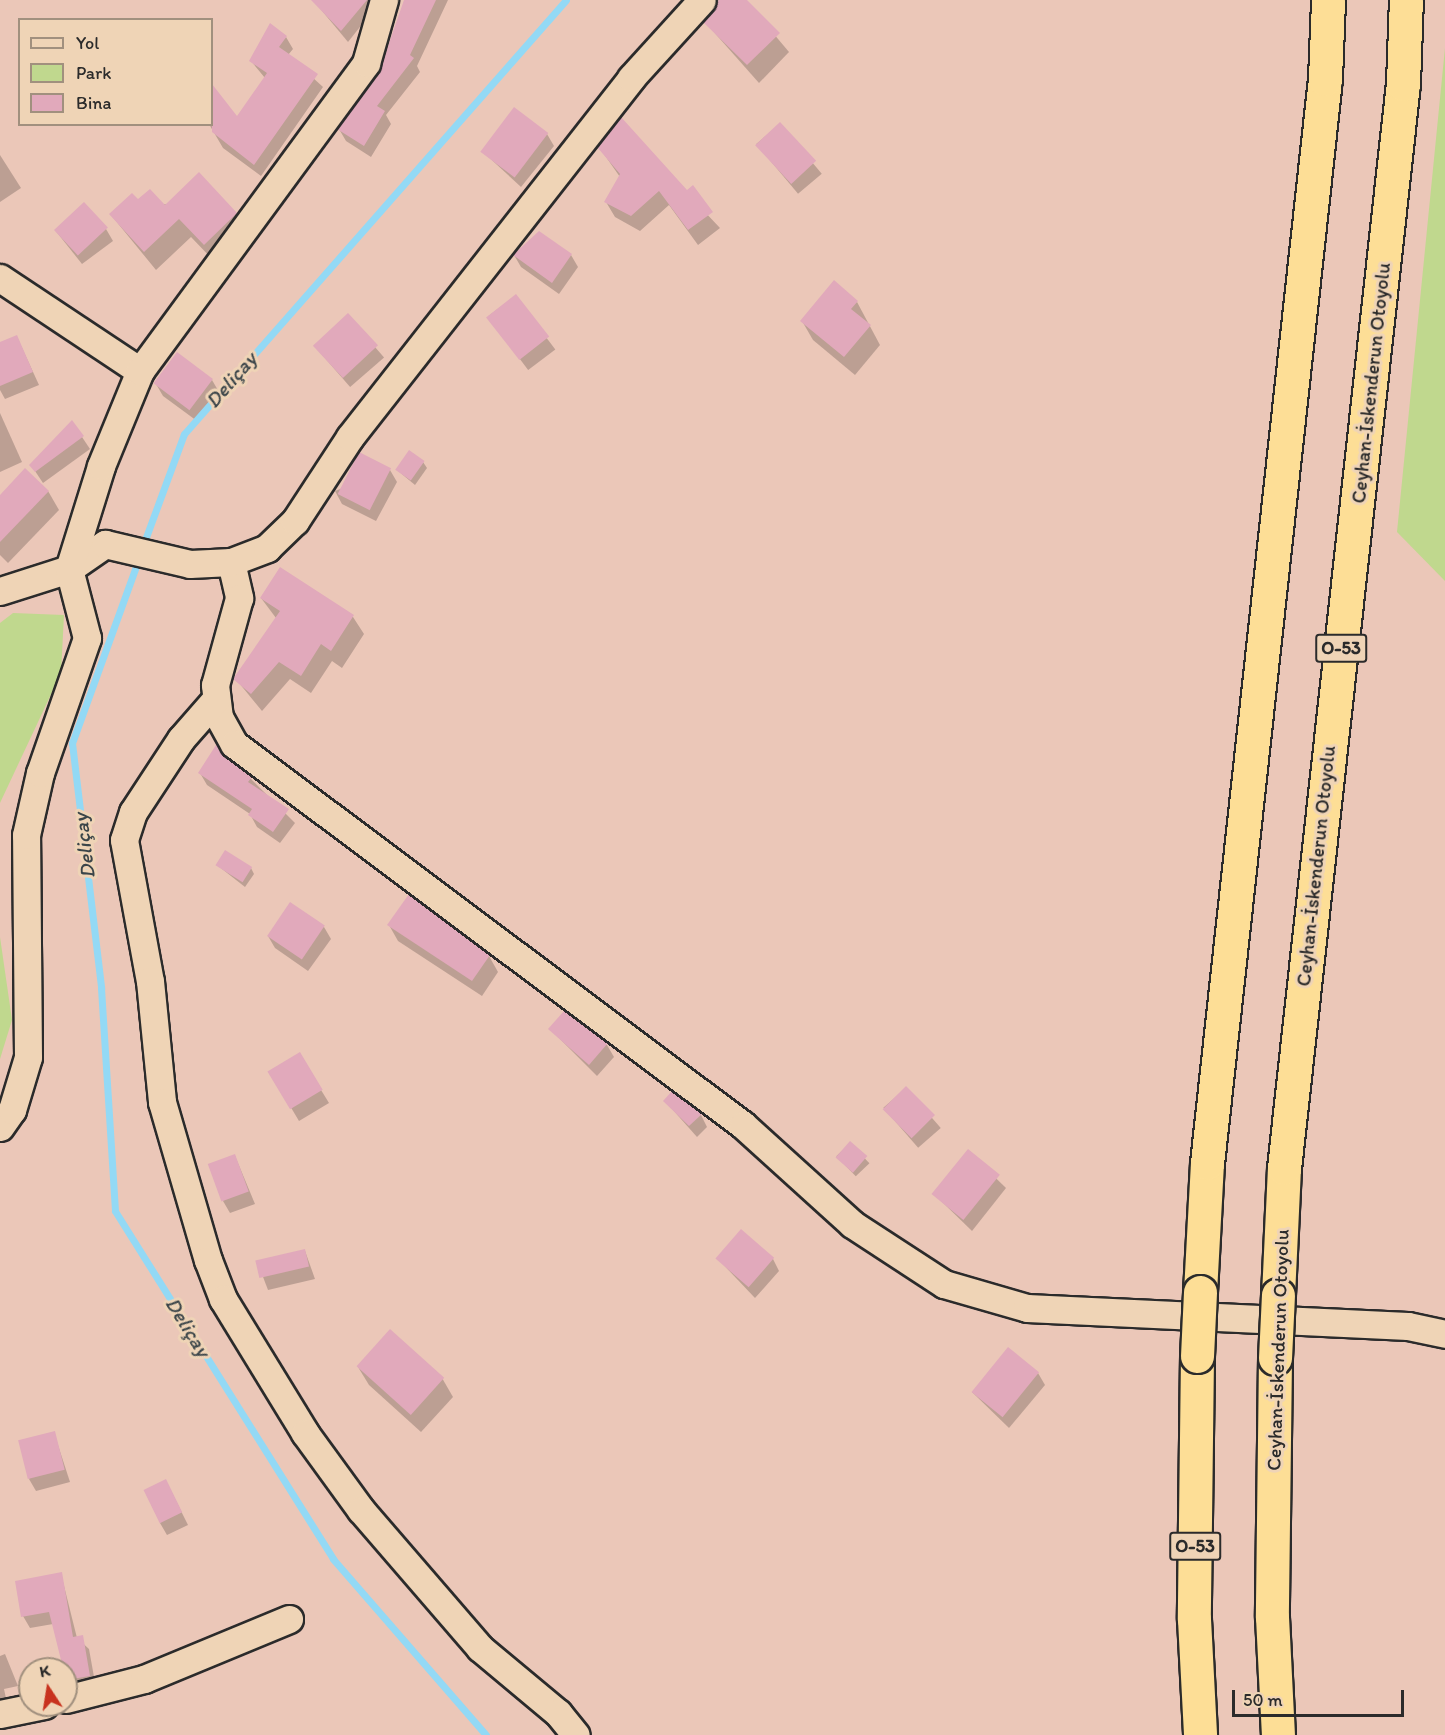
<!DOCTYPE html>
<html>
<head>
<meta charset="utf-8">
<style>
	body { margin:0 }
	#map { position:relative; width:1445px; height:1735px; overflow:hidden; background:#ebc7b8; font-family:Itim,sans-serif }
	div>[style] { position:absolute }
	[style*='--x'] { left:calc(var(--x)*1px); top:calc(var(--y)*1px); width:calc(var(--w)*1px); rotate:calc(var(--a)*1deg) }
	.green>* { inset:0; background:#c0d88e }
	.shadow>* { inset:0; background:#0003; transform-origin:0 0 }
	.stream>* { height:7px; margin:-3.5px; padding:0 3.5px; transform-origin:3.5px; border-radius:3.5px; background:#93d9f5 }
	.building>* { inset:0; background:#e1a9bb; transform-origin:0 0 }
	.roads { filter:drop-shadow(2px 0 #2b2b2b) drop-shadow(-2px 0 #2b2b2b) drop-shadow(0 2px #2b2b2b) drop-shadow(0 -2px #2b2b2b) }
	.street>* { height:27px; margin:-13.5px; padding:0 13.5px; transform-origin:13.5px; border-radius:13.5px; background:#efd4b6 }
	.highway>* { height:33px; margin:-16.5px; padding:0 16.5px; transform-origin:16.5px; border-radius:16.5px; background:#fdde96 }
	.bridges { filter:drop-shadow(2px 0 #2b2b2b) drop-shadow(-2px 0 #2b2b2b) drop-shadow(0 2px #2b2b2b) drop-shadow(0 -2px #2b2b2b) }
	.highway-bridge>* { height:33px; margin:-16.5px; padding:0 16.5px; transform-origin:16.5px; border-radius:16.5px; background:#fdde96 }
	span { translate:-50% -50%; white-space:nowrap; text-align:center; line-height:1.15; -webkit-text-stroke:6px #efd4b6; paint-order:stroke }
	.shield-label span { padding:2px 4px; background:#efd4b6; border:2px solid; border-radius:4px; -webkit-text-stroke-width:0 }
	.shield-label { font-size:18px; color:#2b2b2b; font-weight:700 }
	.street-label { font-size:20px; color:#2b2b2b }
	.water-label { font-size:21px; color:#3b4549; font-style:italic }
	.legend { position:absolute; left:18px; top:18px; width:195px; height:108px; box-sizing:border-box; background:#efd4b6; border:2px solid #a1907e; margin:0; padding:8px 10px; list-style:none; font-size:18px; color:#2b2b2b }
	.legend li { display:flex; align-items:center; gap:12px; height:30px }
	.legend b { width:30px; border:2px solid #a1907e }
	.north { position:absolute; left:18px; top:1657px; width:60px; height:60px; box-sizing:border-box; background:#efd4b6; border:2px solid #a1907e; border-radius:50%; rotate:348deg; font-size:16px; font-weight:700; line-height:24px; text-align:center; color:#2b2b2b }
	.north::after { content:''; display:block; margin:auto; width:21px; height:27px; background:#c8321e; clip-path:polygon(50% 0,100% 100%,50% 72%,0 100%) }
	.scale { position:absolute; left:1232px; top:1690px; width:172px; height:27px; box-sizing:border-box; border:3px solid #2b2b2b; border-top:0; padding-left:8px; font-size:18px; line-height:21px; white-space:nowrap; color:#2b2b2b; -webkit-text-stroke:4px #efd4b6; paint-order:stroke }
</style>
</head>
<body>
<div id="map">
	<div class="green">
		<i style="clip-path:polygon(1445px 48px,1445px 581px,1397px 532px)"></i>
		<i style="clip-path:polygon(13px 613px,64px 615px,61px 673px,0 803px,0 623px)"></i>
		<i style="clip-path:polygon(0 937px,12px 1020px,0 1059px)"></i>
	</div>
	<div class="shadow">
		<i style="clip-path:polygon(313px 0,370px 0,375px 8px,348px 42px)"></i>
		<i style="clip-path:polygon(405px 0,448px 0,417px 66px,420px 72px,386px 115px,391px 124px,371px 157px,346px 141px,339px 129px,380px 73px)"></i>
		<i style="clip-path:polygon(723px 0,745px 0,789px 52px,759px 83px,705px 22px)"></i>
		<i style="clip-path:polygon(286px 37px,293px 49px,288px 55px,323px 87px,261px 176px,223px 148px,209px 124px,212px 86px,238px 119px,265px 78px,251px 61px)"></i>
		<i style="left:780px;top:124px;width:65px;height:31px;rotate:50deg"></i>
		<i style="clip-path:polygon(547px 134px,554px 146px,521px 187px,482px 151px)"></i>
		<i style="clip-path:polygon(599px 147px,686px 192px,720px 228px,698px 245px,669px 205px,640px 231px,615px 217px,606px 202px,620px 177px)"></i>
		<i style="clip-path:polygon(0 155px,21px 188px,0 202px)"></i>
		<i style="clip-path:polygon(138px 201px,235px 213px,246px 232px,215px 262px,191px 237px,156px 270px,111px 215px)"></i>
		<i style="clip-path:polygon(106px 229px,113px 241px,82px 264px,55px 230px)"></i>
		<i style="clip-path:polygon(514px 255px,571px 255px,578px 267px,559px 294px,521px 267px)"></i>
		<i style="left:515px;top:296px;width:67px;height:34px;rotate:53deg"></i>
		<i style="clip-path:polygon(857px 302px,880px 345px,855px 375px,813px 340px,802px 321px)"></i>
		<i style="left:348px;top:316px;width:55px;height:45px;rotate:49deg"></i>
		<i style="clip-path:polygon(17px 337px,39px 385px,5px 399px,0 390px,0 344px)"></i>
		<i style="clip-path:polygon(212px 380px,219px 392px,197px 421px,163px 396px,156px 384px)"></i>
		<i style="clip-path:polygon(0 413px,22px 462px,0 472px)"></i>
		<i style="clip-path:polygon(72px 422px,90px 449px,43px 483px,31px 465px)"></i>
		<i style="clip-path:polygon(423px 462px,427px 468px,415px 485px,397px 470px)"></i>
		<i style="clip-path:polygon(390px 470px,397px 482px,376px 521px,342px 504px,335px 491px)"></i>
		<i style="clip-path:polygon(48px 491px,59px 510px,8px 563px,0 555px,0 497px)"></i>
		<i style="clip-path:polygon(281px 569px,353px 617px,364px 634px,342px 668px,332px 661px,311px 693px,290px 679px,262px 711px,235px 678px,276px 618px,261px 598px)"></i>
		<i style="clip-path:polygon(200px 773px,250px 778px,295px 823px,280px 843px,257px 827px,250px 814px,207px 785px)"></i>
		<i style="clip-path:polygon(217px 865px,251px 868px,254px 874px,245px 887px)"></i>
		<i style="clip-path:polygon(389px 925px,489px 956px,498px 972px,482px 996px,398px 941px)"></i>
		<i style="clip-path:polygon(324px 927px,331px 939px,308px 971px,275px 948px,268px 936px)"></i>
		<i style="clip-path:polygon(550px 1029px,607px 1045px,614px 1057px,597px 1076px)"></i>
		<i style="clip-path:polygon(299px 1054px,329px 1103px,299px 1121px,277px 1084px)"></i>
		<i style="left:906px;top:1088px;width:53px;height:30px;rotate:49deg"></i>
		<i style="clip-path:polygon(665px 1101px,701px 1115px,707px 1127px,697px 1137px)"></i>
		<i style="left:850px;top:1143px;width:28px;height:19px;rotate:46deg"></i>
		<i style="clip-path:polygon(968px 1151px,1006px 1188px,972px 1231px,934px 1194px)"></i>
		<i style="clip-path:polygon(235px 1156px,255px 1204px,230px 1213px,223px 1201px)"></i>
		<i style="clip-path:polygon(305px 1251px,315px 1279px,268px 1290px,257px 1261px)"></i>
		<i style="clip-path:polygon(717px 1258px,773px 1259px,779px 1271px,755px 1298px)"></i>
		<i style="clip-path:polygon(358px 1367px,442px 1378px,453px 1397px,421px 1432px,369px 1385px)"></i>
		<i style="clip-path:polygon(1038px 1373px,1045px 1385px,1009px 1428px,972px 1392px)"></i>
		<i style="clip-path:polygon(54px 1433px,70px 1482px,36px 1491px,29px 1479px)"></i>
		<i style="clip-path:polygon(172px 1493px,188px 1525px,167px 1535px,160px 1523px)"></i>
		<i style="clip-path:polygon(61px 1574px,77px 1638px,89px 1649px,96px 1688px,71px 1693px,53px 1624px,30px 1628px,23px 1616px)"></i>
		<i style="clip-path:polygon(5px 1654px,18px 1686px,4px 1689px,7px 1703px,0 1705px,0 1656px)"></i>
	</div>
	<div class="stream">
		<i style="--x:142;--y:548;--w:121;--a:-69.8"></i>
		<i style="--x:184;--y:434;--w:578;--a:-48.65"></i>
		<i style="--x:139;--y:558;--w:197;--a:109.9"></i>
		<i style="--x:72;--y:743;--w:247;--a:83.2"></i>
		<i style="--x:101;--y:988;--w:223;--a:86.4"></i>
		<i style="--x:115;--y:1211;--w:411;--a:57.9"></i>
		<i style="--x:333;--y:1559;--w:233;--a:49"></i>
	</div>
	<div class="building">
		<i style="clip-path:polygon(311px 0,367px 0,341px 31px)"></i>
		<i style="clip-path:polygon(404px 0,436px 0,410px 55px,414px 58px,377px 106px,385px 111px,364px 146px,337px 129px,379px 72px)"></i>
		<i style="clip-path:polygon(747px 0,780px 33px,747px 65px,703px 22px,719px 0)"></i>
		<i style="clip-path:polygon(270px 23px,287px 36px,279px 47px,318px 74px,254px 165px,212px 132px,212px 84px,237px 116px,267px 73px,249px 61px)"></i>
		<i style="left:514px;top:107px;width:43px;height:56px;rotate:37deg"></i>
		<i style="clip-path:polygon(621px 117px,687px 190px,693px 185px,713px 212px,688px 230px,659px 191px,631px 216px,604px 202px,620px 174px,597px 147px)"></i>
		<i style="left:780px;top:122px;width:53px;height:34px;rotate:47deg"></i>
		<i style="clip-path:polygon(199px 172px,237px 213px,204px 245px,179px 219px,144px 252px,109px 214px,132px 193px,138px 199px,150px 189px,165px 205px)"></i>
		<i style="left:84px;top:202px;width:35px;height:41px;rotate:47deg"></i>
		<i style="clip-path:polygon(539px 231px,572px 254px,552px 283px,513px 255px)"></i>
		<i style="clip-path:polygon(834px 280px,858px 301px,851px 309px,871px 325px,844px 357px,800px 321px)"></i>
		<i style="left:516px;top:294px;width:54px;height:38px;rotate:52deg"></i>
		<i style="left:348px;top:313px;width:44px;height:48px;rotate:47deg"></i>
		<i style="clip-path:polygon(17px 335px,33px 372px,0 386px,0 342px)"></i>
		<i style="left:177px;top:352px;width:45px;height:39px;rotate:37deg"></i>
		<i style="clip-path:polygon(72px 420px,84px 436px,35px 472px,29px 465px)"></i>
		<i style="left:409px;top:450px;width:19px;height:24px;rotate:35deg"></i>
		<i style="left:359px;top:452px;width:36px;height:47px;rotate:27deg"></i>
		<i style="clip-path:polygon(25px 468px,49px 491px,0 542px,0 495px)"></i>
		<i style="clip-path:polygon(280px 567px,354px 615px,331px 651px,321px 644px,301px 676px,279px 662px,251px 694px,233px 679px,280px 611px,260px 598px)"></i>
		<i style="clip-path:polygon(216px 745px,252px 777px,248px 782px,289px 809px,273px 832px,248px 815px,252px 809px,198px 773px)"></i>
		<i style="left:225px;top:850px;width:32px;height:18px;rotate:32deg"></i>
		<i style="clip-path:polygon(409px 894px,490px 955px,472px 981px,387px 925px)"></i>
		<i style="left:290px;top:902px;width:42px;height:41px;rotate:34deg"></i>
		<i style="clip-path:polygon(564px 1011px,608px 1043px,589px 1065px,548px 1029px)"></i>
		<i style="left:300px;top:1052px;width:44px;height:38px;rotate:59deg"></i>
		<i style="left:906px;top:1086px;width:41px;height:33px;rotate:45deg"></i>
		<i style="clip-path:polygon(672px 1091px,702px 1114px,689px 1126px,663px 1101px)"></i>
		<i style="left:850px;top:1141px;width:23px;height:22px;rotate:41deg"></i>
		<i style="left:968px;top:1149px;width:41px;height:58px;rotate:39deg"></i>
		<i style="left:235px;top:1154px;width:40px;height:29px;rotate:70deg"></i>
		<i style="left:741px;top:1229px;width:44px;height:39px;rotate:41deg"></i>
		<i style="left:305px;top:1249px;width:18px;height:51px;rotate:77deg"></i>
		<i style="left:390px;top:1329px;width:73px;height:50px;rotate:42deg"></i>
		<i style="left:1008px;top:1347px;width:40px;height:58px;rotate:39deg"></i>
		<i style="left:55px;top:1431px;width:40px;height:38px;rotate:76deg"></i>
		<i style="left:166px;top:1479px;width:37px;height:25px;rotate:64deg"></i>
		<i style="clip-path:polygon(62px 1572px,73px 1637px,83px 1635px,90px 1676px,66px 1680px,49px 1612px,21px 1617px,15px 1581px)"></i>
	</div>
	<div class="roads">
		<div class="street">
			<i style="--x:0;--y:278;--w:168;--a:33.6"></i>
			<i style="--x:231;--y:562;--w:37;--a:77"></i>
			<i style="--x:239;--y:598;--w:90;--a:105.4"></i>
			<i style="--x:215;--y:685;--w:32;--a:83"></i>
			<i style="--x:219;--y:717;--w:31;--a:61"></i>
			<i style="--x:234;--y:744;--w:636;--a:36.82"></i>
			<i style="--x:743;--y:1125;--w:147;--a:42.2"></i>
			<i style="--x:852;--y:1224;--w:110;--a:33.1"></i>
			<i style="--x:944;--y:1284;--w:86;--a:16.1"></i>
			<i style="--x:1027;--y:1308;--w:381;--a:2.7"></i>
			<i style="--x:1408;--y:1326;--w:38;--a:12"></i>
			<i style="--x:0;--y:591;--w:72;--a:-17.7"></i>
			<i style="--x:69;--y:569;--w:44;--a:-34.8"></i>
			<i style="--x:105;--y:544;--w:87;--a:13.2"></i>
			<i style="--x:190;--y:564;--w:41;--a:-2.8"></i>
			<i style="--x:231;--y:562;--w:39;--a:-21"></i>
			<i style="--x:267;--y:548;--w:39;--a:-44"></i>
			<i style="--x:295;--y:521;--w:100;--a:-56.8"></i>
			<i style="--x:350;--y:437;--w:456;--a:-51.9"></i>
			<i style="--x:631;--y:78;--w:105;--a:-47.7"></i>
			<i style="--x:216;--y:699;--w:53;--a:131.2"></i>
			<i style="--x:181;--y:739;--w:87;--a:123.3"></i>
			<i style="--x:133;--y:812;--w:29;--a:108"></i>
			<i style="--x:124;--y:840;--w:143;--a:79.6"></i>
			<i style="--x:150;--y:981;--w:122;--a:84.3"></i>
			<i style="--x:162;--y:1102;--w:165;--a:73.8"></i>
			<i style="--x:208;--y:1260;--w:42;--a:69"></i>
			<i style="--x:223;--y:1299;--w:157;--a:58.5"></i>
			<i style="--x:305;--y:1433;--w:95;--a:54"></i>
			<i style="--x:361;--y:1510;--w:182;--a:49.2"></i>
			<i style="--x:480;--y:1648;--w:102;--a:39.8"></i>
			<i style="--x:558;--y:1713;--w:28;--a:51"></i>
			<i style="--x:0;--y:1127;--w:21;--a:-55"></i>
			<i style="--x:12;--y:1110;--w:55;--a:-73.2"></i>
			<i style="--x:28;--y:1057;--w:222;--a:-90.5"></i>
			<i style="--x:26;--y:835;--w:64;--a:-77.3"></i>
			<i style="--x:40;--y:773;--w:143;--a:-70.8"></i>
			<i style="--x:87;--y:638;--w:71;--a:-104.6"></i>
			<i style="--x:69;--y:569;--w:108;--a:-72.7"></i>
			<i style="--x:101;--y:466;--w:103;--a:-67.7"></i>
			<i style="--x:140;--y:371;--w:382;--a:-53.7"></i>
			<i style="--x:366;--y:63;--w:66;--a:-74.1"></i>
			<i style="--x:66;--y:1699;--w:81;--a:-14.4"></i>
			<i style="--x:144;--y:1679;--w:157;--a:-22.5"></i>
			<i style="--x:0;--y:1714;--w:45;--a:-11.6"></i>
		</div>
		<div class="highway">
			<i style="--x:1200;--y:1292;--w:129;--a:-86.9"></i>
			<i style="--x:1207;--y:1163;--w:1090;--a:-83.79"></i>
			<i style="--x:1325;--y:79;--w:79;--a:-87.8"></i>
			<i style="--x:1278;--y:1295;--w:127;--a:-87.3"></i>
			<i style="--x:1284;--y:1168;--w:1091;--a:-83.74"></i>
			<i style="--x:1403;--y:84;--w:84;--a:-88"></i>
			<i style="--x:1197;--y:1356;--w:263;--a:90.7"></i>
			<i style="--x:1194;--y:1619;--w:116;--a:87"></i>
			<i style="--x:1275;--y:1358;--w:259;--a:90.7"></i>
			<i style="--x:1272;--y:1617;--w:118;--a:87.1"></i>
		</div>
	</div>
	<div class="bridges">
		<div class="highway-bridge">
			<i style="--x:1197;--y:1356;--w:64;--a:-87.3"></i>
			<i style="--x:1275;--y:1358;--w:63;--a:-87.3"></i>
		</div>
	</div>
	<div class="shield-label">
		<span style="left:1341px;top:648px">O-53</span>
		<span style="left:1195px;top:1546px">O-53</span>
	</div>
	<div class="street-label">
		<span style="left:1371px;top:383px;rotate:-84deg">Ceyhan-İskenderun Otoyolu</span>
		<span style="left:1316px;top:866px;rotate:-84deg">Ceyhan-İskenderun Otoyolu</span>
		<span style="left:1278px;top:1350px;rotate:-88deg">Ceyhan-İskenderun Otoyolu</span>
	</div>
	<div class="water-label">
		<span style="left:231px;top:380px;rotate:-49deg">Deliçay</span>
		<span style="left:84px;top:846px;rotate:-97deg">Deliçay</span>
		<span style="left:188px;top:1327px;rotate:58deg">Deliçay</span>
	</div>
	<ul class="legend">
	<li><b style="height:8px;background:#efd4b6"></b>Yol</li>
	<li><b style="height:16px;background:#c0d88e"></b>Park</li>
	<li><b style="height:16px;background:#e1a9bb"></b>Bina</li>
	</ul>
	<div class="north">K</div>
	<div class="scale">50 m</div>
</div>
</body>
</html>
